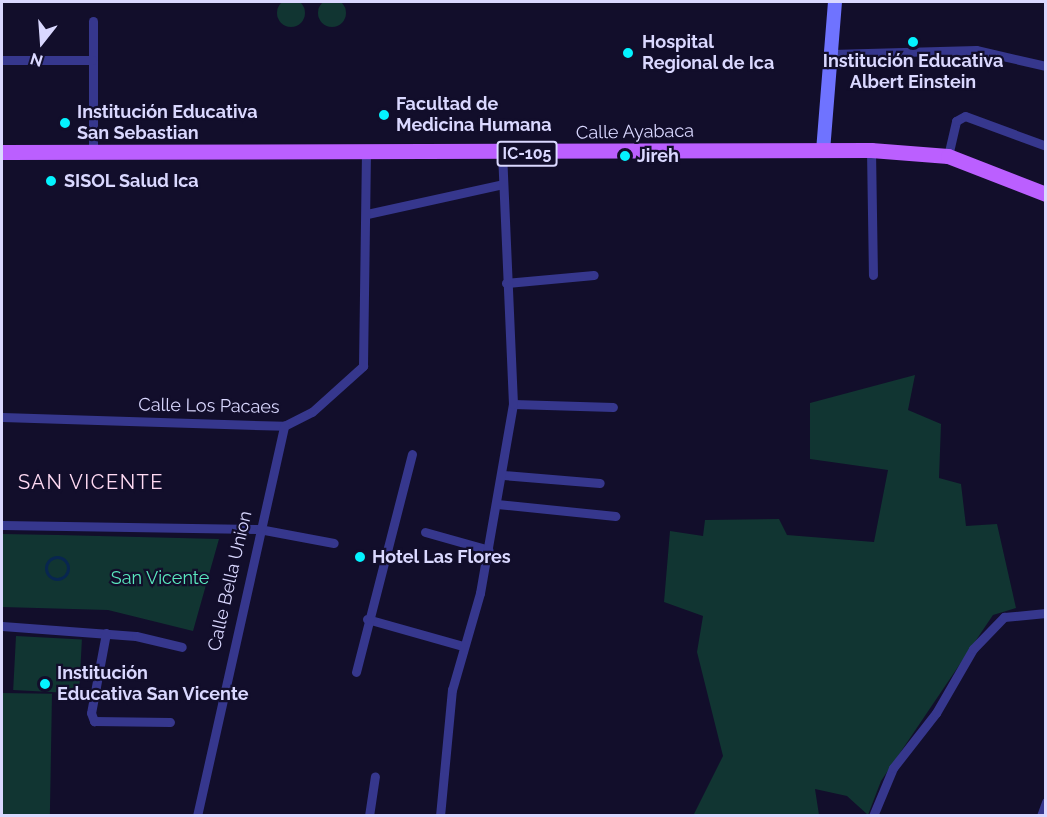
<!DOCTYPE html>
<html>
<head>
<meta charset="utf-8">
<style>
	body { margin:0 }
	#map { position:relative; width:1047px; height:817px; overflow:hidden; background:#120e2b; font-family:Raleway,sans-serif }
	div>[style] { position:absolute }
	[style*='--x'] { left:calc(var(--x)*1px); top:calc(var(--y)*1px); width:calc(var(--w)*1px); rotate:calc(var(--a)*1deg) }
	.green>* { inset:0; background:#113532; transform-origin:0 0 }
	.round { border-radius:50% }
	.stream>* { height:3px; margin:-1.5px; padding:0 1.5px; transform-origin:1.5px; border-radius:1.5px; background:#082650 }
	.stream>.ring { margin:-1.5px; padding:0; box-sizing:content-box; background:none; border:3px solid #082650; border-radius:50% }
	.street>* { height:9px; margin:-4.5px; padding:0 4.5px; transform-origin:4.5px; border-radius:4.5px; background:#36378d }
	.secondary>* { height:14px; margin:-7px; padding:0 7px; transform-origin:7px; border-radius:7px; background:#6f73ff }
	.primary>* { height:15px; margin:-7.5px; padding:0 7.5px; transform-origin:7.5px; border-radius:7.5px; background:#bb5fff }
	.dots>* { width:16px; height:16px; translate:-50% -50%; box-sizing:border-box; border:3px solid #120e2b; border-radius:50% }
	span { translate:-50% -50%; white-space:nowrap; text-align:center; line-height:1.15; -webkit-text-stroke:4.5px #120e2b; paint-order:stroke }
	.shield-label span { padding:2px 4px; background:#120e2b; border:2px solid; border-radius:4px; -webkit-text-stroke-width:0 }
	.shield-label { font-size:16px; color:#dad8ff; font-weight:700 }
	.poi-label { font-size:18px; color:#dad8ff; font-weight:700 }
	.left { translate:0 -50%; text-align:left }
	.street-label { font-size:18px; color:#dad8ff }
	.park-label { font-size:18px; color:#5ae9be }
	.neighbourhood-label { font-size:20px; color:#ffdaf3; letter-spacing:1.5px }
	.frame { position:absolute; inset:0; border:3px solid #dad8ff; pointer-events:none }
	.north { position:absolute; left:12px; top:12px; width:60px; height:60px; -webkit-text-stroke:4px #120e2b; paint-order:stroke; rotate:197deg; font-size:16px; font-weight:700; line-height:24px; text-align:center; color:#dad8ff }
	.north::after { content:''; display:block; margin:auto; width:21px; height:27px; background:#dad8ff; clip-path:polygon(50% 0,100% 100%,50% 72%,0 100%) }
</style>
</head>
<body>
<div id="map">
	<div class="green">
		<i class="round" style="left:277px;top:-1px;width:28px;height:28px"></i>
		<i class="round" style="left:318px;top:-1px;width:28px;height:28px"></i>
		<i style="clip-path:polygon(915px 375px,908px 410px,941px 424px,939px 478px,961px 484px,966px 526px,997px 524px,1016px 608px,993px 615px,881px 781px,868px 815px,847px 796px,815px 789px,819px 815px,693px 816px,723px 756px,697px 652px,703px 616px,664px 602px,670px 531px,703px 536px,705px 520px,779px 519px,787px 535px,874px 542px,888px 470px,810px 459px,810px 403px)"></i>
		<i style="clip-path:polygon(2px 534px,58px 535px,219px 539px,193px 631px,108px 610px,2px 607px)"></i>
		<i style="left:16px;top:636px;width:66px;height:54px;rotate:3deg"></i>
		<i style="left:2px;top:693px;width:50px;height:122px;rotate:1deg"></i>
	</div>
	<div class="stream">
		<i class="ring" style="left:46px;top:557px;width:19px;height:19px"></i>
	</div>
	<div class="street">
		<i style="--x:93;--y:21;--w:132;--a:90"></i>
		<i style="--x:831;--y:54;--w:145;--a:-1.6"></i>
		<i style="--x:976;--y:50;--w:72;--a:12.9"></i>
		<i style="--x:2;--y:60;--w:90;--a:0"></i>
		<i style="--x:871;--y:150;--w:125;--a:89.1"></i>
		<i style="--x:948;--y:156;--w:36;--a:-77"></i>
		<i style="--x:956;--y:121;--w:10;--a:-29"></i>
		<i style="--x:965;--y:116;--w:86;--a:20.3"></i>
		<i style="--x:367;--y:214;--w:139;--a:-12.4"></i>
		<i style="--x:506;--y:283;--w:88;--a:-5.2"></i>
		<i style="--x:513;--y:404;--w:100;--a:1.7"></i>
		<i style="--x:2;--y:417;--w:282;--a:1.8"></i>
		<i style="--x:284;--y:426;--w:31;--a:-27"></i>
		<i style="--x:312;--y:412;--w:69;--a:-42"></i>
		<i style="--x:363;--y:366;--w:212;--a:-89.2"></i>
		<i style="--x:503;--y:475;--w:97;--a:4.7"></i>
		<i style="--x:497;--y:504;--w:119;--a:5.8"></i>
		<i style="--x:2;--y:525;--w:257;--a:0.9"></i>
		<i style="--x:259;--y:529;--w:76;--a:10.6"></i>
		<i style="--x:425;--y:532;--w:66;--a:15.7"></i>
		<i style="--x:367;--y:619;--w:100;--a:15.7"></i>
		<i style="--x:2;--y:626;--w:134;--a:4.3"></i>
		<i style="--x:136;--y:636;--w:47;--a:13.4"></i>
		<i style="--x:106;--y:633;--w:81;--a:100.6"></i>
		<i style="--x:91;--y:713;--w:9;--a:69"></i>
		<i style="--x:94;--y:721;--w:76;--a:0.8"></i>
		<i style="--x:356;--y:672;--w:225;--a:-75.6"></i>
		<i style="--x:197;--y:816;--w:400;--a:-77.4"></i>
		<i style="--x:369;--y:816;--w:40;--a:-81.5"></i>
		<i style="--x:440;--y:816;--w:127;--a:-84.6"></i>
		<i style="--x:452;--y:690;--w:101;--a:-73.9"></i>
		<i style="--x:480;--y:593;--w:192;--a:-80.1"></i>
		<i style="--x:513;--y:404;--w:250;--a:-92.5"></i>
		<i style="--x:873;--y:816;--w:52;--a:-67.4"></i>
		<i style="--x:893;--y:768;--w:70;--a:-52"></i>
		<i style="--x:936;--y:713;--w:74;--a:-60"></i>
		<i style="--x:973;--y:649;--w:45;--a:-45.9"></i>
		<i style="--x:1004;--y:617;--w:42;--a:-5.4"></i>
		<i style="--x:1041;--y:816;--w:15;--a:-70"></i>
	</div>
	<div class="secondary">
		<i style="--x:823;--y:151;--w:149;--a:-85.4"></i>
	</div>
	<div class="primary">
		<i style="--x:2;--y:152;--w:869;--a:-0.13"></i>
		<i style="--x:871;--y:150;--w:77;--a:4.5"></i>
		<i style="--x:948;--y:156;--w:105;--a:21.2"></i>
	</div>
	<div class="dots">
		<i style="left:913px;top:42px;background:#04f3ff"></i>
		<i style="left:628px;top:53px;background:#04f3ff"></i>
		<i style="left:384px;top:115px;background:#04f3ff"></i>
		<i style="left:65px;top:123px;background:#04f3ff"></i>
		<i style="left:625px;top:156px;background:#04f3ff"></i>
		<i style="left:51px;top:181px;background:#04f3ff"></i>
		<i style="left:360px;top:557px;background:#04f3ff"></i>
		<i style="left:45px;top:684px;background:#04f3ff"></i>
	</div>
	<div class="shield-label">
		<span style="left:527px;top:154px">IC-105</span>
	</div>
	<div class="poi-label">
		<span class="left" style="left:642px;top:53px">Hospital<br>Regional de Ica</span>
		<span style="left:913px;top:72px">Institución Educativa<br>Albert Einstein</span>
		<span class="left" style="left:396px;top:115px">Facultad de<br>Medicina Humana</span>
		<span class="left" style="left:77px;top:123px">Institución Educativa<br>San Sebastian</span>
		<span class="left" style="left:637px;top:156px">Jireh</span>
		<span class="left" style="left:64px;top:181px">SISOL Salud Ica</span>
		<span class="left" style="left:372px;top:557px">Hotel Las Flores</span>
		<span class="left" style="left:57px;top:684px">Institución<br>Educativa San Vicente</span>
	</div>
	<div class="street-label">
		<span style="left:635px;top:132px;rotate:-1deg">Calle Ayabaca</span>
		<span style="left:209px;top:406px;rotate:1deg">Calle Los Pacaes</span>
		<span style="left:230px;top:581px;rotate:-77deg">Calle Bella Union</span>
	</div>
	<div class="park-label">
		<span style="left:160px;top:578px">San Vicente</span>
	</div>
	<div class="neighbourhood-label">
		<span style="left:91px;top:482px">SAN VICENTE</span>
	</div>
	<div class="frame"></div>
	<div class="north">N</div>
</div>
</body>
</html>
